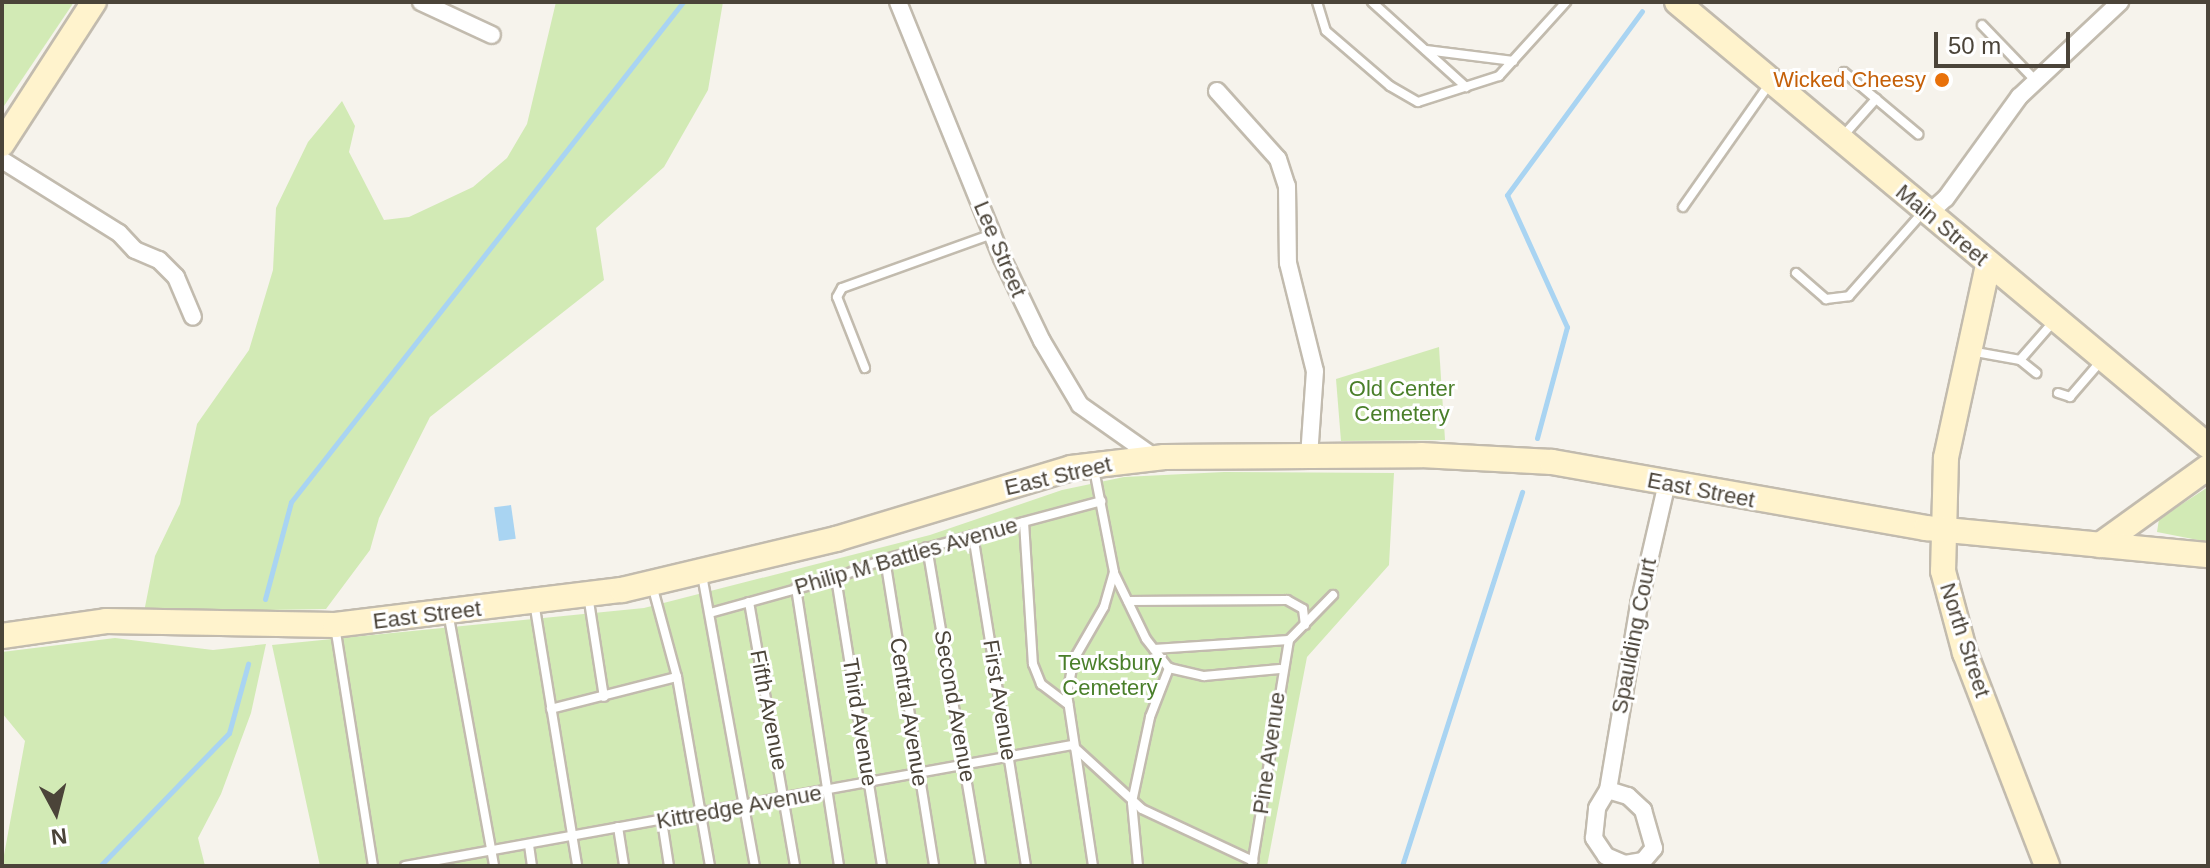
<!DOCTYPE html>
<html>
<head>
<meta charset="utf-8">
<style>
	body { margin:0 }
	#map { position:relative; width:2210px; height:868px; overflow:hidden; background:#f6f3ec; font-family:Arial,sans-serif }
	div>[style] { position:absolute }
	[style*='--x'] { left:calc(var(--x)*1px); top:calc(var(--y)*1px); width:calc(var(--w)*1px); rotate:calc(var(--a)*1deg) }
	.green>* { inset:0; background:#d2eab5 }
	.water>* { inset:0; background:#a9d4f2; transform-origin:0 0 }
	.stream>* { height:5px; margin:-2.5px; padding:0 2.5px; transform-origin:2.5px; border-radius:2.5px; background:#a9d4f2 }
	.roads { filter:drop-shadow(2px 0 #c2bbae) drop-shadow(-2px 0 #c2bbae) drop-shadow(0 2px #c2bbae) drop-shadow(0 -2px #c2bbae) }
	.lane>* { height:8px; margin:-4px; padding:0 4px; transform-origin:4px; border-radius:4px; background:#fff }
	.street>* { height:16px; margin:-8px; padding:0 8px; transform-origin:8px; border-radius:8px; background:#fff }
	.secondary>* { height:24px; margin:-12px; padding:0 12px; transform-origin:12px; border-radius:12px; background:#fff3cd }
	.dots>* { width:22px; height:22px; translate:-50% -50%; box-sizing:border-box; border:4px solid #fff; border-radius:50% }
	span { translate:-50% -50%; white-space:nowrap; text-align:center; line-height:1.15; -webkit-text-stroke:6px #fff; paint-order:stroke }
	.food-label { font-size:22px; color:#c56008 }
	.right { translate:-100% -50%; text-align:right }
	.street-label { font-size:22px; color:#4b4439 }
	.park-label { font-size:22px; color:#4a7f2a }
	.frame { position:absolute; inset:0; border:4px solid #4b4439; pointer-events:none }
	.north { position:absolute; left:16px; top:772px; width:80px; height:80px; -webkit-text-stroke:6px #fff; paint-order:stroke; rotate:173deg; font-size:22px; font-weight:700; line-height:32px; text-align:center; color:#4b4439 }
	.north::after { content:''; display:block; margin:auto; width:28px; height:36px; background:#4b4439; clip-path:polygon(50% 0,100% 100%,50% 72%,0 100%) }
	.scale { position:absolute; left:1934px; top:32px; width:136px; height:36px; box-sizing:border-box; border:4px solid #4b4439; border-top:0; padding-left:10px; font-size:24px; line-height:28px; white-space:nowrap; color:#4b4439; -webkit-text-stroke:6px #fff; paint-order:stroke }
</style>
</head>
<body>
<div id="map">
	<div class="green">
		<i style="clip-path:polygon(2px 2px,74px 2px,2px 109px)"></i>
		<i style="clip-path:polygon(556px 2px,723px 2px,708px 90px,664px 167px,596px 228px,604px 280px,430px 417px,379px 518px,370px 550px,326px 609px,144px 612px,155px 556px,180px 504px,197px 424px,249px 350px,273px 270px,276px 208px,308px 142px,342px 101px,355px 126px,349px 152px,384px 220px,409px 217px,473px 187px,507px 158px,527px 124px)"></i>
		<i style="clip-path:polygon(1439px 347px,1445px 440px,1341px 441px,1336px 379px)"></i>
		<i style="clip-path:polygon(1224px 472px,1394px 473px,1389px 565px,1307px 657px,1267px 866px,320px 866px,272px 645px,644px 608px,930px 535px,1062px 490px,1124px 477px)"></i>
		<i style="clip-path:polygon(2208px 487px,2208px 542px,2157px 532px,2159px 519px)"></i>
		<i style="clip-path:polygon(115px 638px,213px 650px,266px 644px,251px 713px,221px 794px,198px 838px,205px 866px,2px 866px,25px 741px,2px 713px,2px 652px)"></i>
	</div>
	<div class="water">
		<i style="left:511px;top:505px;width:34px;height:17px;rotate:82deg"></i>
	</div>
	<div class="stream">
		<i style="--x:1537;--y:438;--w:115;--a:-74.9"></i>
		<i style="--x:1567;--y:327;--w:145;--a:-114.4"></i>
		<i style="--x:1507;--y:195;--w:228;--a:-53.7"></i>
		<i style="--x:265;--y:599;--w:100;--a:-75"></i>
		<i style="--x:291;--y:502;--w:635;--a:-51.9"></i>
		<i style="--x:100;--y:866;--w:185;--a:-45.9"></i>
		<i style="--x:229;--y:733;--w:72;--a:-74.6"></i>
		<i style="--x:1402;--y:866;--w:393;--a:-72.2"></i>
	</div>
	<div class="roads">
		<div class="lane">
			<i style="--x:1317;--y:2;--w:30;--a:73"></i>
			<i style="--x:1326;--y:31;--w:84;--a:40.7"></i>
			<i style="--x:1390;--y:86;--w:32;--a:30"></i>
			<i style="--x:1418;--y:102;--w:85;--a:-17.8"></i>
			<i style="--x:1499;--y:76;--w:100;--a:-47.8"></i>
			<i style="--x:1372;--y:2;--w:127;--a:42.1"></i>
			<i style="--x:1982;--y:25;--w:76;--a:46.1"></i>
			<i style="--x:1426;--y:50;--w:88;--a:7.2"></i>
			<i style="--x:1844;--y:72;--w:97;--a:40"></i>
			<i style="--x:1843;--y:136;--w:50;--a:-48.3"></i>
			<i style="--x:1683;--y:207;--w:153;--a:-54.9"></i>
			<i style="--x:1796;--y:273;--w:40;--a:41"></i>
			<i style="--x:1826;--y:299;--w:23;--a:-7"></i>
			<i style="--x:1849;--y:296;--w:113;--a:-48.6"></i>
			<i style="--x:1970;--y:351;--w:51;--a:10.2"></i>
			<i style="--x:2020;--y:360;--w:21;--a:39"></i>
			<i style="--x:2020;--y:360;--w:52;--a:-48.9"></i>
			<i style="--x:865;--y:368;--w:76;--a:-111.5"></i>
			<i style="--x:837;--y:297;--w:10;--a:-61"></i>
			<i style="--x:842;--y:288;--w:159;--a:-19.8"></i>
			<i style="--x:2058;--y:393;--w:13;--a:18"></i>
			<i style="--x:2070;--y:397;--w:48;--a:-49.3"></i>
			<i style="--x:1024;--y:522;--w:142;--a:86.4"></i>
			<i style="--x:1033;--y:664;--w:22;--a:68"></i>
			<i style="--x:1041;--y:684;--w:34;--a:37"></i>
			<i style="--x:973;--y:535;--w:335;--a:80.9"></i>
			<i style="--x:927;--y:547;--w:324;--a:80.4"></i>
			<i style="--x:885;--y:559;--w:311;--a:80.9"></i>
			<i style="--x:1114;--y:573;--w:73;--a:64.1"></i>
			<i style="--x:1146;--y:639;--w:37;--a:52"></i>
			<i style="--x:1169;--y:668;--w:36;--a:13"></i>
			<i style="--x:1204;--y:676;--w:76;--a:-5.3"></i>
			<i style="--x:702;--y:575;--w:296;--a:79.7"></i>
			<i style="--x:836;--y:578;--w:292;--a:80.9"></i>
			<i style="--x:652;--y:585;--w:95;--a:74.8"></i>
			<i style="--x:677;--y:677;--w:192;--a:80.1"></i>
			<i style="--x:796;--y:588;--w:281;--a:81.2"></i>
			<i style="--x:588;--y:595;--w:103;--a:81.1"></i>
			<i style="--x:1128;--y:601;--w:159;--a:-0.4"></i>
			<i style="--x:1287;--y:600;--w:18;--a:29"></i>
			<i style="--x:1303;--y:609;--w:16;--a:83"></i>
			<i style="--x:534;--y:602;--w:267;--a:80.7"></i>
			<i style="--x:749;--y:602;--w:268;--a:80.1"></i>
			<i style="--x:448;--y:612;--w:258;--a:79.7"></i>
			<i style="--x:710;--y:613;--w:131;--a:-15.5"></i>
			<i style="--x:836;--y:578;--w:53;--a:-21.2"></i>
			<i style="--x:885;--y:559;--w:224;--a:-15"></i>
			<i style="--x:335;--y:626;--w:243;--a:81"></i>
			<i style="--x:1289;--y:640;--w:63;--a:-45.6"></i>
			<i style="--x:1154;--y:649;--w:135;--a:-3.8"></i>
			<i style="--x:551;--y:709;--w:130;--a:-14.3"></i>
			<i style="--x:1073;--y:746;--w:93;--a:42.4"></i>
			<i style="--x:1142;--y:809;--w:123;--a:25.1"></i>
			<i style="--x:662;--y:821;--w:46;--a:81.2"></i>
			<i style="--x:618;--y:827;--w:39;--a:81"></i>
			<i style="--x:529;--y:845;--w:21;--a:82"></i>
			<i style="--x:405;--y:866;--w:678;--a:-10.28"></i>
			<i style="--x:1093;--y:866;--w:174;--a:-98.6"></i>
			<i style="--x:1067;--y:694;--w:36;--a:-79"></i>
			<i style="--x:1074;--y:659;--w:60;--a:-60"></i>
			<i style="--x:1104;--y:607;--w:36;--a:-74"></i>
			<i style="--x:1114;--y:572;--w:105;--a:-101"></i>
			<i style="--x:1138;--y:866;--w:64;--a:-95.4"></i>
			<i style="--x:1132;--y:802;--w:87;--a:-78"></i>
			<i style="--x:1150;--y:717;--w:53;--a:-68.8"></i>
			<i style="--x:1252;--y:866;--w:229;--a:-80.7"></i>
		</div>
		<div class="street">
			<i style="--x:421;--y:2;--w:78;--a:24.9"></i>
			<i style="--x:898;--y:2;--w:276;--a:67.9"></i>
			<i style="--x:1002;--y:258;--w:92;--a:64.3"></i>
			<i style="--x:1042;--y:341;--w:74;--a:59.3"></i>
			<i style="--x:1080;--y:405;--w:92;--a:35.2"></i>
			<i style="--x:1217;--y:91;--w:91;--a:48.1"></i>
			<i style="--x:1278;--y:159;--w:28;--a:72"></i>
			<i style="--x:1287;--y:186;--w:77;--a:89.3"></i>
			<i style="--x:1288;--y:263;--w:111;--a:76"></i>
			<i style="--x:1315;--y:371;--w:85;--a:94"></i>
			<i style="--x:2;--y:160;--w:138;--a:32"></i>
			<i style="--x:119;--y:233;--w:23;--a:47"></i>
			<i style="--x:135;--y:250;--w:26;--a:23"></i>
			<i style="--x:159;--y:260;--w:24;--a:45"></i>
			<i style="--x:176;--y:277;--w:43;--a:67"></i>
			<i style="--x:1928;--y:214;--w:24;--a:-42"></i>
			<i style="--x:1946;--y:198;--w:125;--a:-54.1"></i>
			<i style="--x:2019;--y:97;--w:139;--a:-43.2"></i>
			<i style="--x:1608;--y:790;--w:21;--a:17"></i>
			<i style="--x:1628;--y:796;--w:21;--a:43"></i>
			<i style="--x:1643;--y:810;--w:40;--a:74"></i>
			<i style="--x:1654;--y:848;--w:17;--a:130"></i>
			<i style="--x:1643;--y:861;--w:18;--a:171"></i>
			<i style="--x:1625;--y:864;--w:21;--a:-157"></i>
			<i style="--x:1606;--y:856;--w:22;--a:-124"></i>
			<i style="--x:1594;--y:838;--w:30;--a:-84"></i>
			<i style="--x:1597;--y:808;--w:21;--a:-59"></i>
			<i style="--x:1608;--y:790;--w:189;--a:-80.5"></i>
			<i style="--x:1639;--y:604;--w:124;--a:-77"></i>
		</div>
		<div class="secondary">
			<i style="--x:1677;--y:2;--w:692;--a:39.9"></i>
			<i style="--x:2;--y:144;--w:169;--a:-57.1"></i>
			<i style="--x:1988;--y:265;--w:198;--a:102.3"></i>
			<i style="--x:1946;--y:458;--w:113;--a:91.5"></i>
			<i style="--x:1943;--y:571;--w:85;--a:75"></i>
			<i style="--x:1965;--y:653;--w:228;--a:68.9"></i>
			<i style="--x:2100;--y:545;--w:133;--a:-35.8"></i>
			<i style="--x:2;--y:636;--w:105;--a:-8.2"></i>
			<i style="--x:106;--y:621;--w:229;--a:1"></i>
			<i style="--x:335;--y:625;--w:289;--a:-7"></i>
			<i style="--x:622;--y:590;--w:220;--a:-13.4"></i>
			<i style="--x:836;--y:539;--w:245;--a:-16.8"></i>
			<i style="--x:1071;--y:468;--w:94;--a:-6.7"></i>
			<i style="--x:1164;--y:457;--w:257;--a:-0.4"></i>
			<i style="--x:1421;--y:455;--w:131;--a:3.1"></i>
			<i style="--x:1552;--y:462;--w:380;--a:10"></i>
			<i style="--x:1926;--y:528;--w:283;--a:5.5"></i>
		</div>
	</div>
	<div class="dots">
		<i style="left:1942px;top:80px;background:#e8710a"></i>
	</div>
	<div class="food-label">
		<span class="right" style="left:1926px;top:80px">Wicked Cheesy</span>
	</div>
	<div class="street-label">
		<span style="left:1942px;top:225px;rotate:40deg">Main Street</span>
		<span style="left:1000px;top:249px;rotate:67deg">Lee Street</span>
		<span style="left:1058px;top:476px;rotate:-13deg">East Street</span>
		<span style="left:1701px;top:490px;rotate:11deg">East Street</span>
		<span style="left:906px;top:556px;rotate:-16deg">Philip M Battles Avenue</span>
		<span style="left:427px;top:615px;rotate:-7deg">East Street</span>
		<span style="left:1634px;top:636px;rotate:-79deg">Spaulding Court</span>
		<span style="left:1965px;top:640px;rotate:72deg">North Street</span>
		<span style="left:1000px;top:700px;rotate:81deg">First Avenue</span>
		<span style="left:955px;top:706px;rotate:80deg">Second Avenue</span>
		<span style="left:769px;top:710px;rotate:79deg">Fifth Avenue</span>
		<span style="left:909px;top:712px;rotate:81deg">Central Avenue</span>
		<span style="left:860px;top:722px;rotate:81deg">Third Avenue</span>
		<span style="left:1269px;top:753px;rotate:-82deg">Pine Avenue</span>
		<span style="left:739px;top:807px;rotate:-10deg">Kittredge Avenue</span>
	</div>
	<div class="park-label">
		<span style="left:1402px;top:401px">Old Center<br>Cemetery</span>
		<span style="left:1110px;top:675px">Tewksbury<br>Cemetery</span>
	</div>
	<div class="frame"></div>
	<div class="north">N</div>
	<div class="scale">50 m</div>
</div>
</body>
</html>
